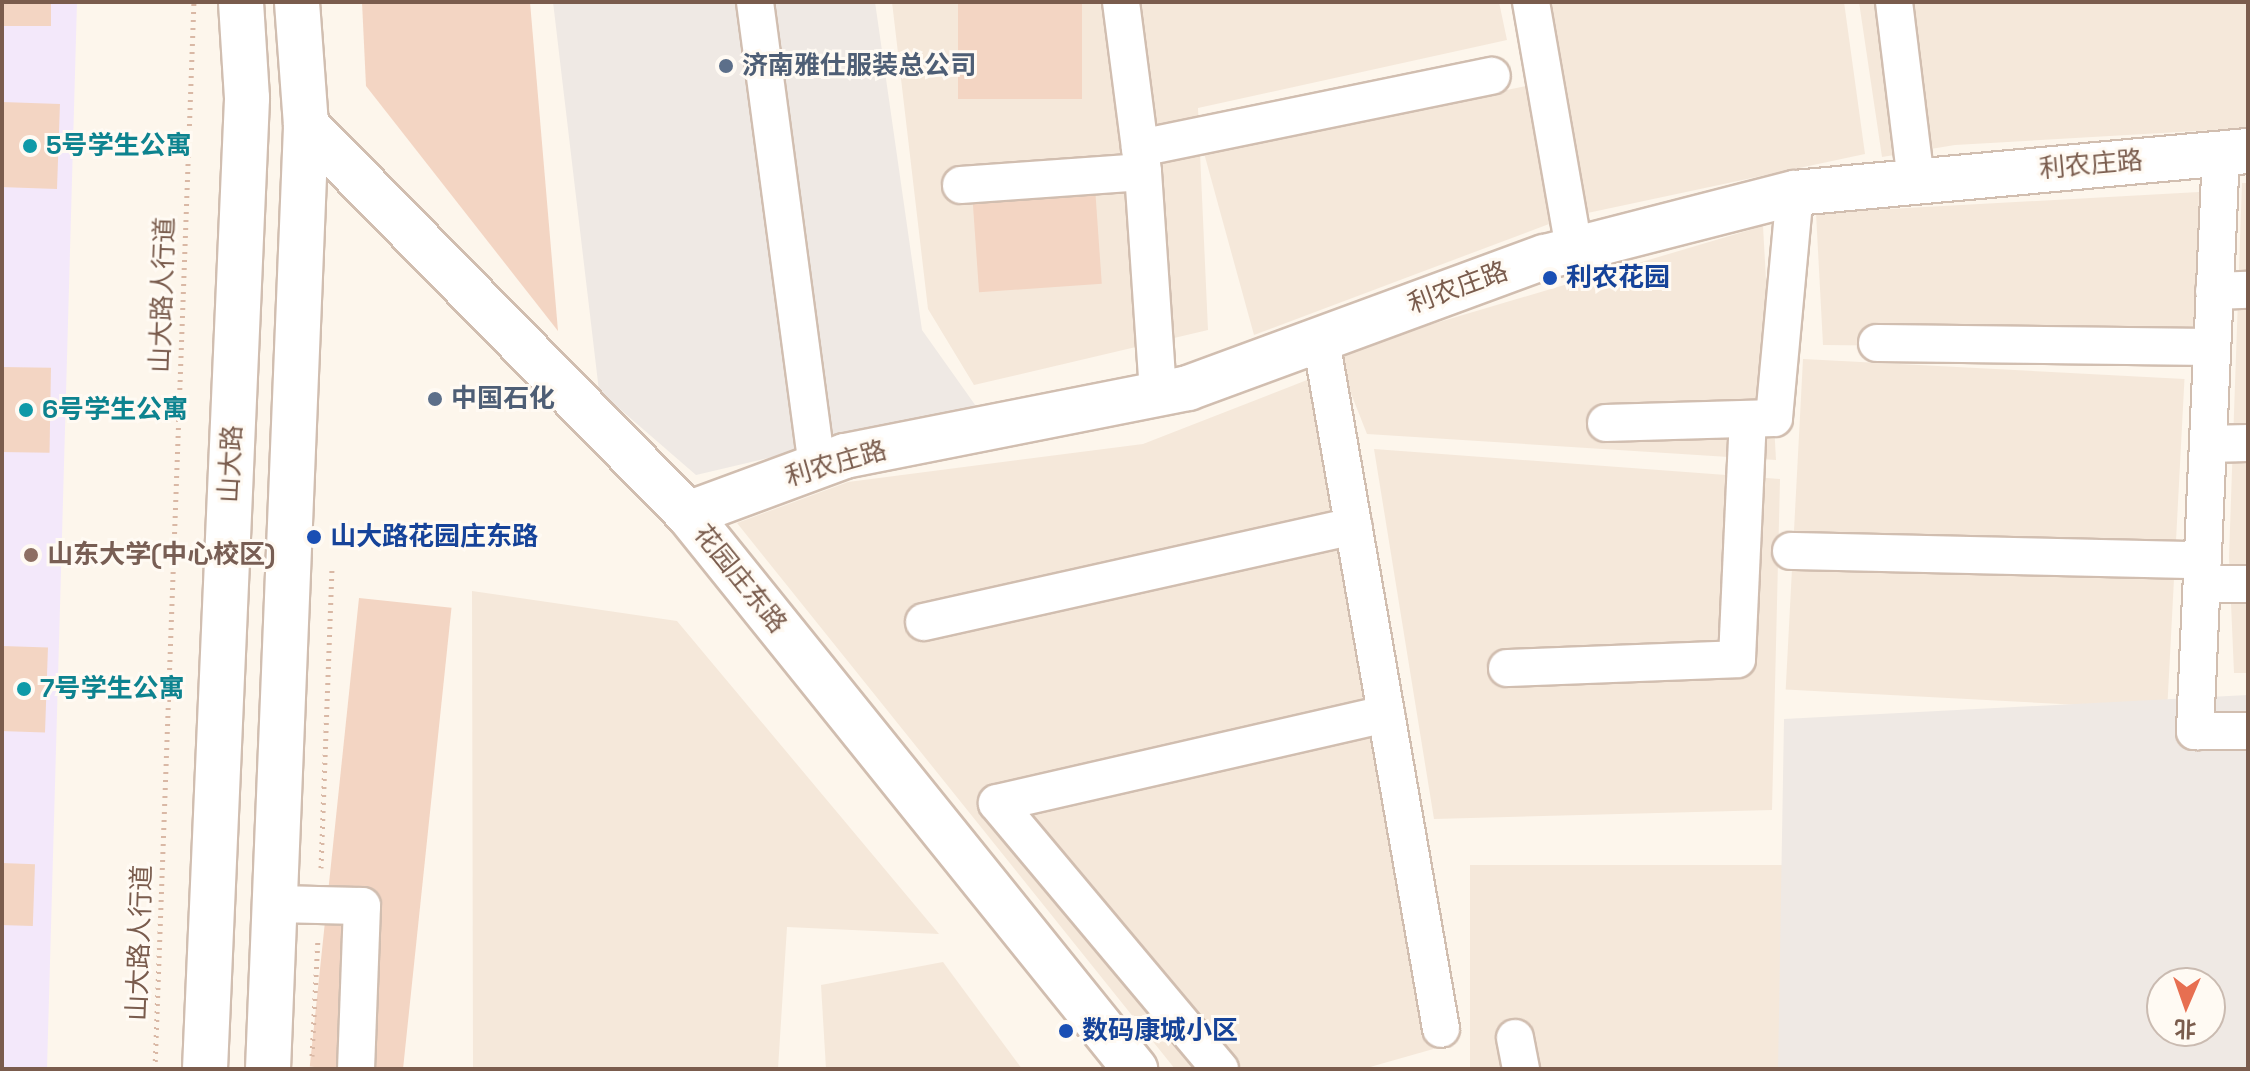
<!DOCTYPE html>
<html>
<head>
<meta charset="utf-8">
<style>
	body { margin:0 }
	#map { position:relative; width:2250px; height:1071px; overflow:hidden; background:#fdf6ec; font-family:"Space Grotesk","Noto Sans SC",sans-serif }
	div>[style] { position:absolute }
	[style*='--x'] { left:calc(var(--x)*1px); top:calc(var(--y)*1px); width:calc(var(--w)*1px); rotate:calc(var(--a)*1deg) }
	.residential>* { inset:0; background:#f5e8da; transform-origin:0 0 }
	.industrial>* { inset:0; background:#efe9e4 }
	.education>* { inset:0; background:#f3e8fa }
	.building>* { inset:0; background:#f3d5c3; transform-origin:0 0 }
	.path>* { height:5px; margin-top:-2.5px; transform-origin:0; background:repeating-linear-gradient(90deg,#d9b8a5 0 2px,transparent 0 8px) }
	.roads { filter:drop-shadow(2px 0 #d1beb0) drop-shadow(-2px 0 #d1beb0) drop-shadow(0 2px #d1beb0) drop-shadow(0 -2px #d1beb0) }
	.minor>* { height:36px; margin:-18px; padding:0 18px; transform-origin:18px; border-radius:18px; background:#fff }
	.tertiary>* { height:44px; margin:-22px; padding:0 22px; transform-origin:22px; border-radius:22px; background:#fff }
	.secondary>* { height:44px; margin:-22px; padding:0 22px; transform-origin:22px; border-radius:22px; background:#fff }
	.dots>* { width:22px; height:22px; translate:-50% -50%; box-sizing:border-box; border:4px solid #fffaf3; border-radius:50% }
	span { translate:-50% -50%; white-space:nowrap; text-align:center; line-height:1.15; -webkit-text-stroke:6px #fffaf3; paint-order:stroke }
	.service-label { font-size:26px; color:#4e5e75; font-weight:700 }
	.left { translate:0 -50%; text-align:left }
	.culture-label { font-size:26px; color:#0d838f; font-weight:700 }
	.street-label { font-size:26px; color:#7a5c4d }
	.transit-label { font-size:26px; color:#164399; font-weight:700 }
	.education-label { font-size:26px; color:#785e54; font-weight:700 }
	.frame { position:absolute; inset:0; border:4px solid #7a5c4d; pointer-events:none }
	.north { position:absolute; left:2146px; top:967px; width:80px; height:80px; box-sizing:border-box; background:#fffaf3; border:2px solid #cabbb1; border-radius:50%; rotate:182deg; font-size:22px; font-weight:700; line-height:32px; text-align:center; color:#7a5c4d }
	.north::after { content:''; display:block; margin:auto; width:28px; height:36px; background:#e76f51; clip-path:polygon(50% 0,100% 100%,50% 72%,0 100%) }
</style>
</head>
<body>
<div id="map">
	<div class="residential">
		<i style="clip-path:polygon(892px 2px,1499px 2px,1507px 40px,1198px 108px,1208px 330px,974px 385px,928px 309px)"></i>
		<i style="clip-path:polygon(1521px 2px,1844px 2px,1865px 154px,1564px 218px)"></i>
		<i style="clip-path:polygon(1859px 2px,2248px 2px,2248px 128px,1955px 145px,1882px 157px)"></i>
		<i style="clip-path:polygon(1531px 85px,1549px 224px,1254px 335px,1204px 153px)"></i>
		<i style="clip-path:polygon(2242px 183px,2248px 183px,2248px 673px,2234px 673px,2229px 557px)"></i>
		<i style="clip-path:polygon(2199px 192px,2195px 349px,1823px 345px,1816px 213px)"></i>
		<i style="clip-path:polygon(1763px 226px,1776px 460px,1367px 434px,1335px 353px)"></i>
		<i style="left:1803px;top:359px;width:382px;height:331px;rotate:3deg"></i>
		<i style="clip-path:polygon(1330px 371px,1451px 1044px,1363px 1069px,1175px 1069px,737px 523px,848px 482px,1143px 444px)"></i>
		<i style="clip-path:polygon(1374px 449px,1780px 479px,1772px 810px,1434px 819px)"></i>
		<i style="clip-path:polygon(472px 591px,677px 621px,939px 934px,787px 927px,778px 1069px,473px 1069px)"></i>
		<i style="left:1470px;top:865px;width:312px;height:204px"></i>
		<i style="clip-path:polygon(943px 962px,1022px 1069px,826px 1069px,821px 985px)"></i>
	</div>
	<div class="industrial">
		<i style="clip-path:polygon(553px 2px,875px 2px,922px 330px,978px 409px,696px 475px,599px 391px)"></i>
		<i style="clip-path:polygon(evenodd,2248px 695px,2248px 1069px,1778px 1069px,1784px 719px,2248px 695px,2162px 983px,2210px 983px,2210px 1031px,2162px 1031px,2162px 983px)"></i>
	</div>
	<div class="education">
		<i style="clip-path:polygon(2px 2px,77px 2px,47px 1069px,2px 1069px)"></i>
	</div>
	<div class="building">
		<i style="left:2px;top:2px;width:49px;height:24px"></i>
		<i style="clip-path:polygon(362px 2px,530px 2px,558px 331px,366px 86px)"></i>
		<i style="left:958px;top:2px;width:124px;height:97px"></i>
		<i style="left:2px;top:102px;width:58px;height:85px;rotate:2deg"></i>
		<i style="left:1095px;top:187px;width:97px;height:123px;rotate:86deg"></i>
		<i style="left:2px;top:367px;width:49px;height:85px;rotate:1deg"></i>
		<i style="left:359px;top:598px;width:93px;height:471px;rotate:6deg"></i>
		<i style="left:2px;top:646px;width:46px;height:85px;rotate:2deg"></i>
		<i style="left:2px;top:863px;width:33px;height:62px;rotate:2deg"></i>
	</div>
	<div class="path">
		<i style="--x:321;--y:868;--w:301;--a:-87.9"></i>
		<i style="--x:312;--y:1056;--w:118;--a:-87.1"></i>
		<i style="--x:155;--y:1069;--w:1068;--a:-87.91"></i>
	</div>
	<div class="roads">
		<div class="minor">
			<i style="--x:755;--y:2;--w:468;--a:82.4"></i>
			<i style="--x:1121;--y:2;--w:171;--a:82.6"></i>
			<i style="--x:1143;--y:172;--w:223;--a:86.1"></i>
			<i style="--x:1531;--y:2;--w:251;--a:80.1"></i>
			<i style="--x:1894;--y:2;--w:180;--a:83"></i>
			<i style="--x:1140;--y:148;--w:359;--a:-11.6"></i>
			<i style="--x:2221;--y:153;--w:579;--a:92.58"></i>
			<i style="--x:2195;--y:731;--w:53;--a:0"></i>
			<i style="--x:961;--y:185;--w:182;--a:-4.1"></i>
			<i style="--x:2214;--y:291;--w:34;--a:-2"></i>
			<i style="--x:1877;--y:343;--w:335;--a:0.7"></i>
			<i style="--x:1323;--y:352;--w:687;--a:80.11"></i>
			<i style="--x:1606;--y:423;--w:168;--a:-1.7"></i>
			<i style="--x:1774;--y:418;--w:226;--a:-84.7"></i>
			<i style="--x:2208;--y:444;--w:40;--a:-1.4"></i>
			<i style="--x:1791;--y:551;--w:412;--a:1.3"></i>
			<i style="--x:2202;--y:584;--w:46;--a:0"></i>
			<i style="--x:924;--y:622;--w:440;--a:-12.6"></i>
			<i style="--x:1507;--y:668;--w:230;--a:-2.2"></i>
			<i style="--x:1737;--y:659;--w:240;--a:-87.4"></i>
			<i style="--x:274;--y:904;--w:88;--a:1.3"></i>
			<i style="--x:362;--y:906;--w:163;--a:92.1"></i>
			<i style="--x:1515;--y:1038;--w:32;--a:79"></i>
			<i style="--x:1220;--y:1069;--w:347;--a:-130"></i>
			<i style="--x:997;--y:803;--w:399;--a:-12.9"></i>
		</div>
		<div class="tertiary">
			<i style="--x:306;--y:125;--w:545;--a:45.52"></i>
			<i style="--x:688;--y:514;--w:713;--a:51.15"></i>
			<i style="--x:688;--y:514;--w:167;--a:-20.3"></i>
			<i style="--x:845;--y:456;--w:350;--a:-11.2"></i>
			<i style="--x:1188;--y:388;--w:380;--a:-20.2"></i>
			<i style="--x:1545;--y:257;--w:258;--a:-14.4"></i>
			<i style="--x:1795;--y:193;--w:455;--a:-5.3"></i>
		</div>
		<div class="secondary">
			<i style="--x:205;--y:1069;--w:972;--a:-87.52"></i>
			<i style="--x:247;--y:98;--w:96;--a:-93.6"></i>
			<i style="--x:268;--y:1069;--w:945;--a:-87.69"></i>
			<i style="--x:306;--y:125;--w:123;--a:-94.2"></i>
		</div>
	</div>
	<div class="dots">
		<i style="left:726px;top:66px;background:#5c6f8a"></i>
		<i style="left:30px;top:146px;background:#0f9aa8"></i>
		<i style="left:1550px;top:278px;background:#1a4fb4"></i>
		<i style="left:435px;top:399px;background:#5c6f8a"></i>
		<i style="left:26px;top:410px;background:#0f9aa8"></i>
		<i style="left:314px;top:537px;background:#1a4fb4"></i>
		<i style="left:31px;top:555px;background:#8d6e63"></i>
		<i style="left:24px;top:689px;background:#0f9aa8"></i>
		<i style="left:1066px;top:1031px;background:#1a4fb4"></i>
	</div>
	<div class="service-label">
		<span class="left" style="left:742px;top:66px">济南雅仕服装总公司</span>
		<span class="left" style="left:451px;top:399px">中国石化</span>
	</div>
	<div class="culture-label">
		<span class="left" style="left:46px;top:146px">5号学生公寓</span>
		<span class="left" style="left:42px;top:410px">6号学生公寓</span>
		<span class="left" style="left:40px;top:689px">7号学生公寓</span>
	</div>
	<div class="street-label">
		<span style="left:2091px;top:165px;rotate:-5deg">利农庄路</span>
		<span style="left:1458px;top:288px;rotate:-20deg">利农庄路</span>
		<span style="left:163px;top:295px;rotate:-88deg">山大路人行道</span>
		<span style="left:231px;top:464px;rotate:-87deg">山大路</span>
		<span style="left:836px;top:464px;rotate:-16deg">利农庄路</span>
		<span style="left:740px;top:579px;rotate:51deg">花园庄东路</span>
		<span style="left:140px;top:943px;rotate:-88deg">山大路人行道</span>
	</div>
	<div class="transit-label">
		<span class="left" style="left:1566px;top:278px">利农花园</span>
		<span class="left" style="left:330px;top:537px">山大路花园庄东路</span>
		<span class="left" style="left:1082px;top:1031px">数码康城小区</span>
	</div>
	<div class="education-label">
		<span class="left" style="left:47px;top:555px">山东大学(中心校区)</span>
	</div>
	<div class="frame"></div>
	<div class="north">北</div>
</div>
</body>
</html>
